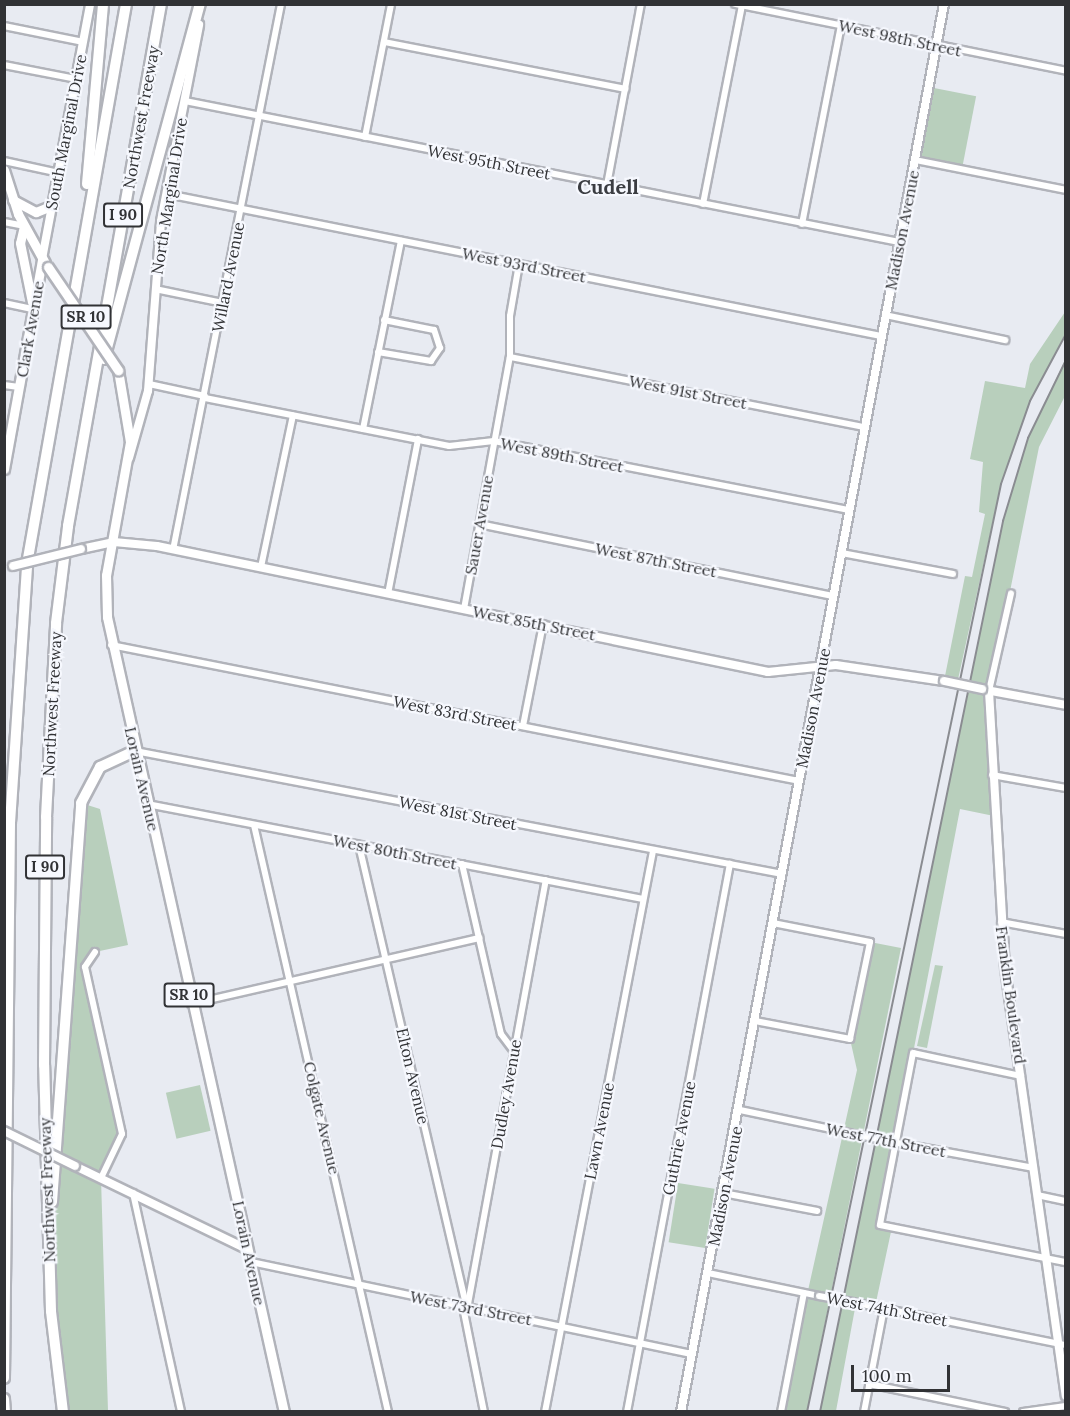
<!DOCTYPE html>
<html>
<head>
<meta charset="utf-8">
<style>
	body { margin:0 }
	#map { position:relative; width:1070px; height:1416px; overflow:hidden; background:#e8ebf2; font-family:Lora,serif }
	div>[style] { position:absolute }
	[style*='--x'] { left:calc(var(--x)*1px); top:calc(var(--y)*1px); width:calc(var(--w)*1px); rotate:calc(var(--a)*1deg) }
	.green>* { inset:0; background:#b8cfbc; transform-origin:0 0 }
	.roads { filter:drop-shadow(2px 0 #b1b3ba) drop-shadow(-2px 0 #b1b3ba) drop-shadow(0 2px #b1b3ba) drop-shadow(0 -2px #b1b3ba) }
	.street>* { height:6px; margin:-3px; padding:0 3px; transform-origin:3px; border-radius:3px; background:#fff }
	.secondary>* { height:8px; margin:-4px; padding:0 4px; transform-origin:4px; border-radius:4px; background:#fff }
	.primary>* { height:9px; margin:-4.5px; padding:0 4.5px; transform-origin:4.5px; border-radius:4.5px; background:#fff }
	.highway>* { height:10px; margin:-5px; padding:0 5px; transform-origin:5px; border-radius:5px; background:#fff }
	.rail>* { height:2px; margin:-1px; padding:0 1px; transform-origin:1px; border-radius:1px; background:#8a8c91 }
	.bridges { filter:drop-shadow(2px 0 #b1b3ba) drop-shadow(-2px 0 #b1b3ba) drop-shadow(0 2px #b1b3ba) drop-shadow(0 -2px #b1b3ba) }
	.street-bridge>* { height:6px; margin:-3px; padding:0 3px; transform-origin:3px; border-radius:3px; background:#fff }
	.secondary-bridge>* { height:8px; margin:-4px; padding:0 4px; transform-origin:4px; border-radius:4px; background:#fff }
	.primary-bridge>* { height:9px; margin:-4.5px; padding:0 4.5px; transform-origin:4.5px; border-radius:4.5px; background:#fff }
	span { translate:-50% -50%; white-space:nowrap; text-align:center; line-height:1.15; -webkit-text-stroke:4.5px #f6f8fe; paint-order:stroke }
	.shield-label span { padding:2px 4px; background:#f6f8fe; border:2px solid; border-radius:4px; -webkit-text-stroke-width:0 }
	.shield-label { font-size:15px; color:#313235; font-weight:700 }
	.street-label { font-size:16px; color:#313235 }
	.quarter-label { font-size:20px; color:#3b3d42; font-weight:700 }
	.frame { position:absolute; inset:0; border:6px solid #313235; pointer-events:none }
	.scale { position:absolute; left:851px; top:1365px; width:99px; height:27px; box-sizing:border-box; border:3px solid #313235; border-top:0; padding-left:8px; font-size:18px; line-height:21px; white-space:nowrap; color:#313235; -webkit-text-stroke:4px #f6f8fe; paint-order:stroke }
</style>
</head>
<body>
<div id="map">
	<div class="green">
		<i style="left:929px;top:87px;width:48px;height:74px;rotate:11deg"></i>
		<i style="clip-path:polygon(1065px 312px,1065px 334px,1030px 401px,1001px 484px,957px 684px,944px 681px,965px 576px,972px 577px,985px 514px,979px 512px,983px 462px,970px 459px,985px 381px,1025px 388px,1030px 364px)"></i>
		<i style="clip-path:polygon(1065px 360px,1065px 396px,1039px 447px,987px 706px,994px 816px,960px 809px,880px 1225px,892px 1227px,875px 1307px,856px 1303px,836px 1411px,820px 1412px,1003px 521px,1028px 438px)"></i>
		<i style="clip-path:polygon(81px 803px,100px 809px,128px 945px,95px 952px,85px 967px,122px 1134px,101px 1178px,108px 1411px,63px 1412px,48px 1244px)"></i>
		<i style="clip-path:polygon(870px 942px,901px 948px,807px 1411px,781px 1412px,857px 1070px,850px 1039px)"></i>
		<i style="clip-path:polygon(935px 965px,943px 966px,927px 1048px,917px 1046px)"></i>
		<i style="left:200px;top:1085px;width:47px;height:35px;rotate:77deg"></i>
		<i style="left:678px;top:1183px;width:37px;height:60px;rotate:9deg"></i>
	</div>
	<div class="roads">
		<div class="street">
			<i style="--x:735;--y:4;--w:338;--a:11.4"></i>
			<i style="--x:4;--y:26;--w:81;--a:11.4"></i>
			<i style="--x:384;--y:42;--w:246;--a:11"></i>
			<i style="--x:4;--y:65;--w:73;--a:11"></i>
			<i style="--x:185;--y:101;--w:728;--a:11.17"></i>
			<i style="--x:365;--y:137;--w:136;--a:-78.9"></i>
			<i style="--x:915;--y:160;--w:154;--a:11.2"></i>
			<i style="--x:4;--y:161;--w:56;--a:12.3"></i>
			<i style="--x:607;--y:185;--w:184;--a:-79.4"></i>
			<i style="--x:167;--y:194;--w:728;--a:11.25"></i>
			<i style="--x:703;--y:204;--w:202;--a:-78.9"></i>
			<i style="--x:4;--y:222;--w:20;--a:11"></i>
			<i style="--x:802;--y:224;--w:202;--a:-78.9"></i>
			<i style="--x:155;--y:289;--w:69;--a:11.6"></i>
			<i style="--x:4;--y:303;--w:30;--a:12"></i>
			<i style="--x:885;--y:315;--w:123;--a:11.8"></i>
			<i style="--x:378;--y:352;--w:54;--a:9.6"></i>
			<i style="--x:431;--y:361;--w:16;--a:-55"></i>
			<i style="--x:440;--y:348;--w:19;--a:-108"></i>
			<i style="--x:434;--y:330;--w:51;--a:-168.7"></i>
			<i style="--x:510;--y:357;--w:362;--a:11.2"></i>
			<i style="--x:149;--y:384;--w:57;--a:12.1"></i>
			<i style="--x:4;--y:385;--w:15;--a:8"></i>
			<i style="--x:205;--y:398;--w:249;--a:11.1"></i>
			<i style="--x:449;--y:446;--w:45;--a:-6.3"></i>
			<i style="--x:494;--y:441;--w:362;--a:11"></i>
			<i style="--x:363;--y:429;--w:192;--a:-78.6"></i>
			<i style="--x:479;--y:524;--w:361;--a:11.5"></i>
			<i style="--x:173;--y:550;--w:557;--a:-78.81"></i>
			<i style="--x:842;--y:553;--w:113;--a:10.7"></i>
			<i style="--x:261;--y:567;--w:155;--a:-78.1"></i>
			<i style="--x:388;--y:594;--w:158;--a:-79"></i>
			<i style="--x:464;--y:609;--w:256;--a:-79.7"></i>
			<i style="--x:510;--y:357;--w:41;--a:-90"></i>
			<i style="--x:510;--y:316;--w:53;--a:-80.2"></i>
			<i style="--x:111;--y:645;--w:701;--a:11.18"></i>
			<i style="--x:989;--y:691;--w:100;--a:-77.3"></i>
			<i style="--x:523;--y:726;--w:104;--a:-78.9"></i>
			<i style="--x:135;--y:751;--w:659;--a:10.76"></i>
			<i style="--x:992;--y:775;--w:75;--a:10"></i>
			<i style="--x:147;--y:804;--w:505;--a:10.84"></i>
			<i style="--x:254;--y:825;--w:602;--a:77.14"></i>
			<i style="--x:359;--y:845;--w:475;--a:76.9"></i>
			<i style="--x:462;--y:864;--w:174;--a:77.1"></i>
			<i style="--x:501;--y:1034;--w:21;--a:53"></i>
			<i style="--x:1001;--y:922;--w:66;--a:10.5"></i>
			<i style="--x:95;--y:952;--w:18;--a:124"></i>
			<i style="--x:85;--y:967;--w:171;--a:77.5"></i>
			<i style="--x:122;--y:1134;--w:49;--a:115.5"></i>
			<i style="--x:191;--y:1004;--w:296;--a:-12.9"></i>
			<i style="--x:755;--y:1021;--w:97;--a:10.7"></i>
			<i style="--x:850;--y:1039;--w:99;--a:-78.3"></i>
			<i style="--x:870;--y:942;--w:99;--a:-168.9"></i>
			<i style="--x:1021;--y:1076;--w:110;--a:-168"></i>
			<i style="--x:913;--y:1053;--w:175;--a:100.9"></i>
			<i style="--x:880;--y:1225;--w:190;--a:11.3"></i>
			<i style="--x:740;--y:1110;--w:107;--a:11.8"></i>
			<i style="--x:892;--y:1142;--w:143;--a:10.4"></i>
			<i style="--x:133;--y:1193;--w:224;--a:77.6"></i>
			<i style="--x:723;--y:1193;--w:96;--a:10.8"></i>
			<i style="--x:1037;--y:1195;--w:30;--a:12"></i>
			<i style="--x:251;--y:1262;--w:450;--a:11.8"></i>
			<i style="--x:708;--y:1273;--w:113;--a:11.7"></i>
			<i style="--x:852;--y:1302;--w:218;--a:11.4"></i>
			<i style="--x:468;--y:1304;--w:431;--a:-79.6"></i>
			<i style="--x:463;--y:1307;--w:107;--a:78.7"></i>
			<i style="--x:869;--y:1384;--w:139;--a:11.6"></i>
			<i style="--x:545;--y:1412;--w:571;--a:-79.1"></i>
			<i style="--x:627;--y:1412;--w:558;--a:-79.36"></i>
			<i style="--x:781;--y:1412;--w:121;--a:-79.1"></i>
			<i style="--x:864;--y:1412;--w:106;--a:-79.1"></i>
			<i style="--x:1023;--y:1412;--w:43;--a:-7.9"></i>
		</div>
		<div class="secondary">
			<i style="--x:42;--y:259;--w:259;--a:-79.3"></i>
			<i style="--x:129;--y:458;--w:70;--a:-74.2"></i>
			<i style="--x:148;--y:391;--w:170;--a:-85.6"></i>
			<i style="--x:161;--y:221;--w:200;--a:-79"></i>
			<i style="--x:81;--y:549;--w:34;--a:-12"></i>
			<i style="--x:114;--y:542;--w:43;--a:5.3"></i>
			<i style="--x:157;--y:546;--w:624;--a:11.65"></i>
			<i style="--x:768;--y:672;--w:68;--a:-5.9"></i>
			<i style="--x:836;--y:665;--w:109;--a:8.4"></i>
			<i style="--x:986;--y:690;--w:81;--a:10.6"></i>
			<i style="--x:989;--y:691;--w:278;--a:86.7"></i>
			<i style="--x:1005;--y:969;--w:431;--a:81.9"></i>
			<i style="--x:75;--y:1166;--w:191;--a:25.8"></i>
			<i style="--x:681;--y:1412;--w:1432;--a:-79.42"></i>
		</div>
		<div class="primary">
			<i style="--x:4;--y:170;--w:46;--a:72.3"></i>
			<i style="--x:18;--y:214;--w:56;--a:61.1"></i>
			<i style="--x:13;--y:200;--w:26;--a:28"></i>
			<i style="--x:36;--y:212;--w:18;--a:-22"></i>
			<i style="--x:24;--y:226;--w:17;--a:103"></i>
			<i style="--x:20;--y:243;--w:60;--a:78.5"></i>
			<i style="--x:118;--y:370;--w:73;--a:80.5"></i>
			<i style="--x:130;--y:442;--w:135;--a:100.2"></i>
			<i style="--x:106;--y:575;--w:42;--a:88.6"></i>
			<i style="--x:107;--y:617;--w:814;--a:77.45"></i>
			<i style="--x:4;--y:469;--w:213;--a:-79.7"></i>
		</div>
		<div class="highway">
			<i style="--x:87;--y:184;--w:181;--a:-84.9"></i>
			<i style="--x:104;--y:359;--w:368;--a:-74.9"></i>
			<i style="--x:52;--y:1202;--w:400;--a:-85.8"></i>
			<i style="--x:81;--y:803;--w:41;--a:-62.2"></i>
			<i style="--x:100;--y:767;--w:38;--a:-25"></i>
			<i style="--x:4;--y:1378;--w:555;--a:-89.38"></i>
			<i style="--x:10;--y:823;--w:260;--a:-86.2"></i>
			<i style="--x:27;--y:564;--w:569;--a:-79.97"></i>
			<i style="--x:4;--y:1399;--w:13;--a:86"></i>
			<i style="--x:63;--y:1412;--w:102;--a:-96.8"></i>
			<i style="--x:51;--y:1311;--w:246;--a:-91.6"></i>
			<i style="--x:44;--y:1065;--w:248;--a:-89.5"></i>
			<i style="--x:46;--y:817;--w:194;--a:-87"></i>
			<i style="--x:56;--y:623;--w:98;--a:-82.9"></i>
			<i style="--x:68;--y:526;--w:530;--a:-79.9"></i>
		</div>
	</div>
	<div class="rail">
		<i style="--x:807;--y:1412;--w:948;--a:-78.19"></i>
		<i style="--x:1001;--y:484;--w:88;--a:-70.7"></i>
		<i style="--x:1030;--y:401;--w:76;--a:-61.8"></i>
		<i style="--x:820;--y:1412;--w:910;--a:-78.39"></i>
		<i style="--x:1003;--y:521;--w:87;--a:-73.2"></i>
		<i style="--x:1028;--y:438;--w:87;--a:-64"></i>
	</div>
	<div class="bridges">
		<div class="street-bridge">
			<i style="--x:845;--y:1132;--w:42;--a:12.4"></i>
			<i style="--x:819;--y:1296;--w:34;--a:10"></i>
		</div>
		<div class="secondary-bridge">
			<i style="--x:13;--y:566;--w:70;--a:-14"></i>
			<i style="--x:944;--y:681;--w:39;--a:12"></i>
			<i style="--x:4;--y:1131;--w:79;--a:26.2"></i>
		</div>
		<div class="primary-bridge">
			<i style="--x:48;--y:267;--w:125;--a:55.8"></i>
		</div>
	</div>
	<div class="shield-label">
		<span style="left:123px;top:215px">I 90</span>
		<span style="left:86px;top:317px">SR 10</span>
		<span style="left:45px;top:867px">I 90</span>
		<span style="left:189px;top:995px">SR 10</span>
	</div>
	<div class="street-label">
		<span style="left:900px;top:38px;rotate:12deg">West 98th Street</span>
		<span style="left:141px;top:117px;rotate:-80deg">Northwest Freeway</span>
		<span style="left:66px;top:132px;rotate:-79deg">South Marginal Drive</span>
		<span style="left:489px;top:162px;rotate:11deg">West 95th Street</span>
		<span style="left:169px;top:196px;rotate:-81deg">North Marginal Drive</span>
		<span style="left:902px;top:230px;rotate:-79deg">Madison Avenue</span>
		<span style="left:524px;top:265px;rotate:11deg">West 93rd Street</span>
		<span style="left:228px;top:277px;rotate:-79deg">Willard Avenue</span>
		<span style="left:30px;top:329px;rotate:-80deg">Clark Avenue</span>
		<span style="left:688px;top:392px;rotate:11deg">West 91st Street</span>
		<span style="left:562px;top:455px;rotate:11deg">West 89th Street</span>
		<span style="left:479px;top:525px;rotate:-80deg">Sauer Avenue</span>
		<span style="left:656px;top:560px;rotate:11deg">West 87th Street</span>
		<span style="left:534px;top:623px;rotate:11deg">West 85th Street</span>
		<span style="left:52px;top:704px;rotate:-87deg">Northwest Freeway</span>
		<span style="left:813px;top:708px;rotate:-79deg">Madison Avenue</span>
		<span style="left:455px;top:713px;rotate:11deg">West 83rd Street</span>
		<span style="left:142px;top:779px;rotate:77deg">Lorain Avenue</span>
		<span style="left:458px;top:813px;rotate:11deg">West 81st Street</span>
		<span style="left:395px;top:852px;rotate:11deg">West 80th Street</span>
		<span style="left:1011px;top:995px;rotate:82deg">Franklin Boulevard</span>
		<span style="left:413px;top:1076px;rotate:77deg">Elton Avenue</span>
		<span style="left:506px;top:1094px;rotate:-80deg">Dudley Avenue</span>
		<span style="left:322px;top:1118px;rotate:77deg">Colgate Avenue</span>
		<span style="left:599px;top:1131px;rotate:-79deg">Lawn Avenue</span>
		<span style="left:679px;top:1138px;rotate:-79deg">Guthrie Avenue</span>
		<span style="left:886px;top:1140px;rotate:11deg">West 77th Street</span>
		<span style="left:725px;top:1186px;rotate:-79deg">Madison Avenue</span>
		<span style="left:47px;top:1190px;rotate:-92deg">Northwest Freeway</span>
		<span style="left:249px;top:1253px;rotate:78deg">Lorain Avenue</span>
		<span style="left:471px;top:1308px;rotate:11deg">West 73rd Street</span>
		<span style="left:887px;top:1309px;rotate:11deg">West 74th Street</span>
	</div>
	<div class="quarter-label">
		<span style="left:608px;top:186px">Cudell</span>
	</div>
	<div class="frame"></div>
	<div class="scale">100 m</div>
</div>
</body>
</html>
